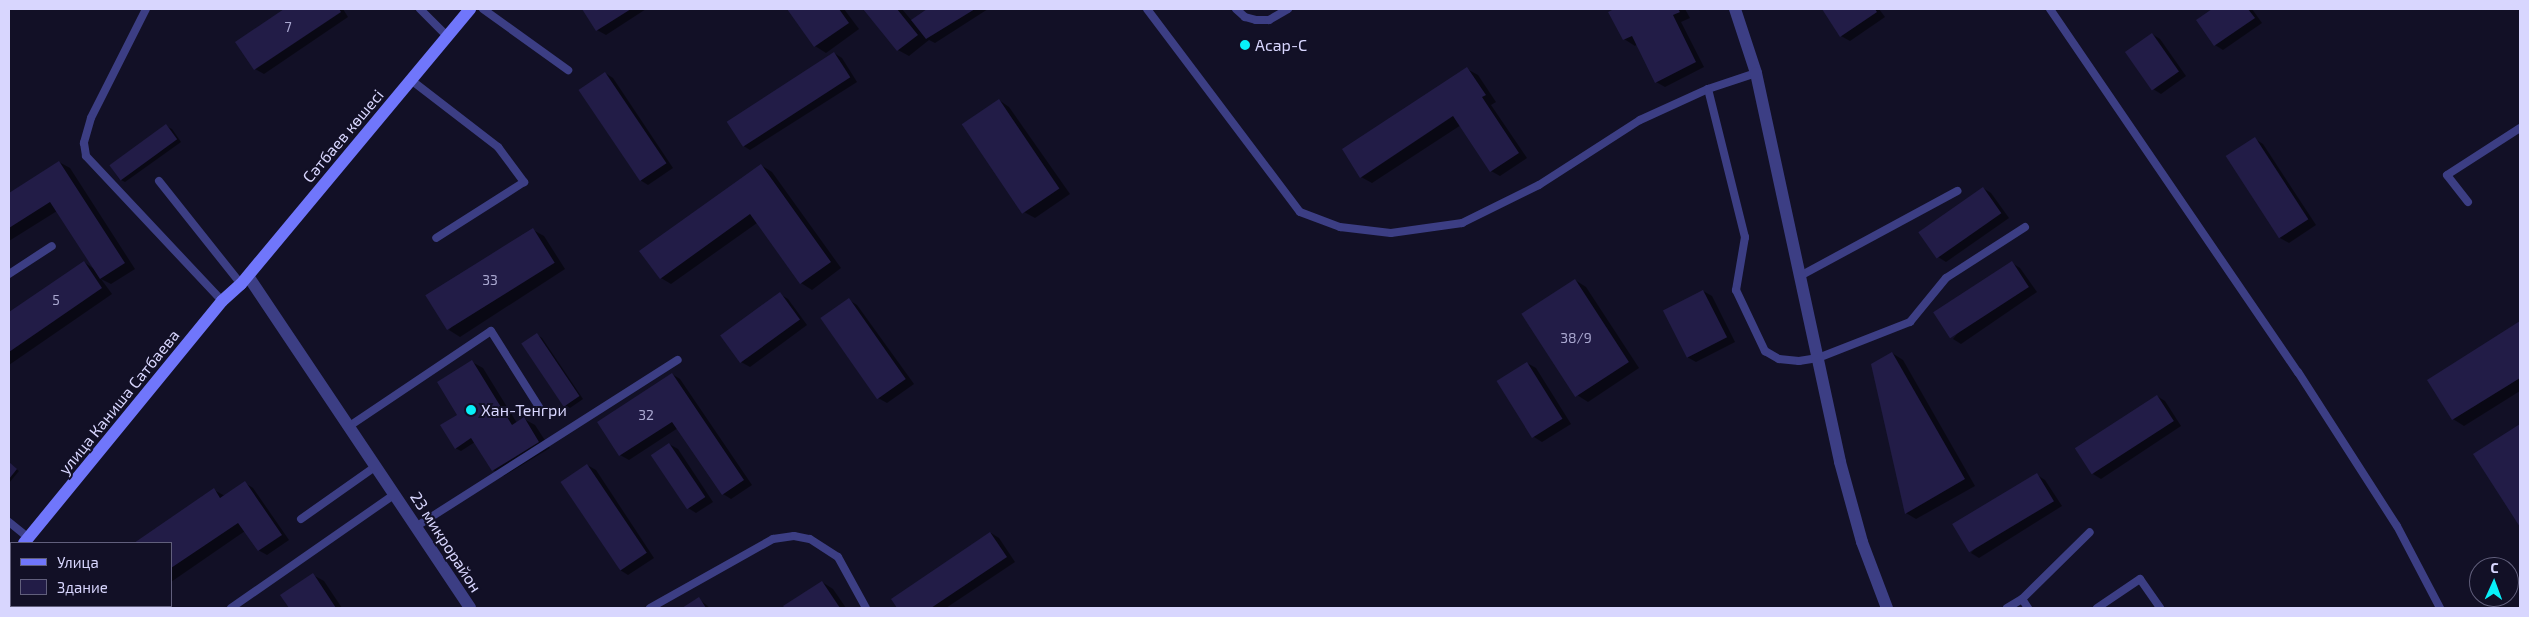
<!DOCTYPE html>
<html>
<head>
<meta charset="utf-8">
<style>
	body { margin:0 }
	#map { position:relative; width:2529px; height:617px; overflow:hidden; background:#121026; font-family:"Exo 2",sans-serif }
	div>[style] { position:absolute }
	[style*='--x'] { left:calc(var(--x)*1px); top:calc(var(--y)*1px); width:calc(var(--w)*1px); rotate:calc(var(--a)*1deg) }
	.shadow>* { inset:0; background:#0007; transform-origin:0 0 }
	.building>* { inset:0; background:#221c47; transform-origin:0 0 }
	.service>* { height:8px; margin:-4px; padding:0 4px; transform-origin:4px; border-radius:4px; background:#3c3e84 }
	.minor>* { height:12px; margin:-6px; padding:0 6px; transform-origin:6px; border-radius:6px; background:#3c3e84 }
	.tertiary>* { height:12px; margin:-6px; padding:0 6px; transform-origin:6px; border-radius:6px; background:#3c3e84 }
	.secondary>* { height:12px; margin:-6px; padding:0 6px; transform-origin:6px; border-radius:6px; background:#7076fb }
	.dots>* { width:14px; height:14px; translate:-50% -50%; box-sizing:border-box; border:2px solid #121026; border-radius:50% }
	span { translate:-50% -50%; white-space:nowrap; text-align:center; line-height:1.15; -webkit-text-stroke:4px #121026; paint-order:stroke }
	.number-label { font-size:14px; color:#aaa8d0 }
	.number-label span { -webkit-text-stroke-width:0 }
	.poi-label { font-size:16px; color:#d8d6fe }
	.left { translate:0 -50%; text-align:left }
	.street-label { font-size:16px; color:#d8d6fe }
	.frame { position:absolute; inset:0; border:10px solid #d8d6fe; pointer-events:none }
	.legend { position:absolute; left:10px; top:542px; width:162px; height:65px; box-sizing:border-box; background:#121026; border:1px solid #615f7c; margin:0; padding:6px 9px; list-style:none; font-size:15px; color:#d8d6fe }
	.legend li { display:flex; align-items:center; gap:10px; height:25px }
	.legend b { width:25px; border:1px solid #615f7c }
	.north { position:absolute; left:2469px; top:557px; width:50px; height:50px; box-sizing:border-box; background:#121026; border:1px solid #615f7c; border-radius:50%; rotate:2deg; font-size:14px; font-weight:700; line-height:20px; text-align:center; color:#d8d6fe }
	.north::after { content:''; display:block; margin:auto; width:18px; height:22px; background:#08f0f8; clip-path:polygon(50% 0,100% 100%,50% 72%,0 100%) }
</style>
</head>
<body>
<div id="map">
	<div class="shadow">
		<i style="clip-path:polygon(287px 9px,343px 9px,348px 17px,264px 74px,255px 69px,237px 42px)"></i>
		<i style="clip-path:polygon(583px 9px,646px 9px,606px 35px,597px 30px)"></i>
		<i style="clip-path:polygon(788px 9px,844px 9px,859px 29px,826px 53px,815px 46px)"></i>
		<i style="clip-path:polygon(865px 9px,902px 9px,912px 21px,929px 9px,988px 9px,935px 43px,929px 40px,909px 56px,898px 50px)"></i>
		<i style="clip-path:polygon(1617px 9px,1685px 9px,1690px 18px,1681px 22px,1704px 67px,1665px 87px,1656px 82px,1637px 44px,1635px 46px,1624px 39px,1610px 12px)"></i>
		<i style="clip-path:polygon(1823px 9px,1879px 9px,1885px 17px,1850px 41px,1841px 36px)"></i>
		<i style="clip-path:polygon(2215px 9px,2252px 9px,2262px 23px,2223px 50px,2215px 45px,2198px 20px)"></i>
		<i style="clip-path:polygon(2152px 34px,2160px 39px,2186px 76px,2161px 94px,2153px 89px)"></i>
		<i style="clip-path:polygon(834px 53px,842px 58px,857px 82px,750px 150px,742px 145px)"></i>
		<i style="clip-path:polygon(1467px 69px,1478px 75px,1496px 102px,1491px 105px,1527px 158px,1500px 176px,1491px 171px,1461px 125px,1372px 183px,1361px 177px)"></i>
		<i style="clip-path:polygon(605px 73px,613px 78px,673px 168px,648px 185px,640px 180px)"></i>
		<i style="clip-path:polygon(999px 100px,1009px 107px,1070px 194px,1035px 218px,1024px 212px)"></i>
		<i style="clip-path:polygon(166px 126px,172px 129px,181px 142px,125px 182px,119px 179px,110px 165px)"></i>
		<i style="clip-path:polygon(2255px 139px,2263px 144px,2316px 225px,2289px 243px,2280px 238px)"></i>
		<i style="clip-path:polygon(59px 162px,70px 168px,135px 269px,111px 284px,101px 279px,112px 294px,9px 365px,9px 314px,84px 262px,94px 269px,57px 211px,9px 241px,9px 194px)"></i>
		<i style="clip-path:polygon(761px 165px,772px 172px,841px 268px,812px 290px,801px 283px,757px 223px,671px 284px,661px 278px)"></i>
		<i style="clip-path:polygon(1983px 188px,1991px 193px,2009px 218px,1946px 262px,1938px 257px)"></i>
		<i style="clip-path:polygon(533px 230px,544px 236px,565px 269px,460px 337px,449px 330px)"></i>
		<i style="clip-path:polygon(2012px 263px,2020px 268px,2037px 292px,1961px 344px,1953px 339px)"></i>
		<i style="clip-path:polygon(1575px 280px,1586px 287px,1639px 368px,1588px 402px,1577px 395px,1523px 314px)"></i>
		<i style="clip-path:polygon(1703px 291px,1712px 296px,1735px 342px,1696px 362px,1687px 357px)"></i>
		<i style="clip-path:polygon(780px 294px,788px 299px,807px 325px,750px 367px,741px 362px,722px 336px)"></i>
		<i style="clip-path:polygon(849px 300px,857px 305px,914px 384px,887px 403px,878px 398px,822px 319px)"></i>
		<i style="clip-path:polygon(2520px 323px,2520px 391px,2464px 426px,2453px 419px,2429px 380px)"></i>
		<i style="clip-path:polygon(537px 335px,542px 338px,583px 399px,570px 408px,565px 405px)"></i>
		<i style="clip-path:polygon(1892px 353px,1903px 360px,1975px 486px,1916px 519px,1906px 513px)"></i>
		<i style="clip-path:polygon(472px 362px,483px 368px,517px 423px,524px 419px,535px 425px,550px 448px,504px 476px,493px 470px,475px 442px,461px 451px,455px 448px,457px 416px)"></i>
		<i style="clip-path:polygon(1527px 363px,1536px 368px,1571px 424px,1542px 442px,1534px 437px)"></i>
		<i style="clip-path:polygon(672px 374px,680px 379px,752px 485px,731px 499px,723px 494px,678px 428px,629px 460px,620px 455px,599px 422px)"></i>
		<i style="clip-path:polygon(2157px 396px,2165px 401px,2181px 426px,2101px 479px,2093px 474px)"></i>
		<i style="clip-path:polygon(2520px 425px,2520px 525px,2475px 455px)"></i>
		<i style="clip-path:polygon(669px 444px,678px 449px,713px 502px,696px 513px,688px 508px)"></i>
		<i style="clip-path:polygon(9px 463px,19px 471px,9px 483px)"></i>
		<i style="clip-path:polygon(587px 465px,596px 470px,654px 558px,628px 575px,620px 570px)"></i>
		<i style="clip-path:polygon(2037px 475px,2045px 480px,2062px 506px,1979px 558px,1971px 553px)"></i>
		<i style="clip-path:polygon(245px 483px,253px 488px,289px 540px,267px 555px,258px 550px,245px 531px,171px 582px,171px 543px,136px 543px,214px 490px,225px 496px)"></i>
		<i style="clip-path:polygon(991px 533px,999px 538px,1015px 562px,946px 608px,898px 608px,892px 600px)"></i>
		<i style="clip-path:polygon(313px 575px,324px 581px,342px 608px,290px 608px,282px 596px)"></i>
		<i style="clip-path:polygon(822px 582px,833px 589px,846px 608px,786px 608px,785px 606px)"></i>
		<i style="clip-path:polygon(699px 599px,710px 608px,685px 608px)"></i>
		<i style="left:102px;top:606px;width:29px;height:2px"></i>
	</div>
	<div class="building">
		<i style="clip-path:polygon(284px 9px,339px 9px,341px 12px,254px 70px,235px 42px)"></i>
		<i style="clip-path:polygon(582px 9px,631px 9px,596px 31px)"></i>
		<i style="clip-path:polygon(787px 9px,839px 9px,849px 23px,814px 47px)"></i>
		<i style="clip-path:polygon(863px 9px,897px 9px,918px 35px,897px 51px)"></i>
		<i style="clip-path:polygon(927px 9px,975px 9px,926px 39px,911px 20px)"></i>
		<i style="clip-path:polygon(1614px 9px,1678px 9px,1680px 12px,1673px 15px,1696px 62px,1655px 83px,1632px 36px,1623px 40px,1608px 12px)"></i>
		<i style="clip-path:polygon(1822px 9px,1875px 9px,1877px 12px,1840px 37px)"></i>
		<i style="clip-path:polygon(2212px 9px,2248px 9px,2255px 18px,2214px 46px,2196px 20px)"></i>
		<i style="left:2152px;top:33px;width:47px;height:33px;rotate:55deg"></i>
		<i style="left:834px;top:52px;width:30px;height:128px;rotate:57deg"></i>
		<i style="clip-path:polygon(1467px 67px,1486px 95px,1482px 97px,1519px 153px,1490px 172px,1453px 116px,1360px 178px,1342px 149px)"></i>
		<i style="left:605px;top:72px;width:110px;height:32px;rotate:56deg"></i>
		<i style="left:999px;top:99px;width:108px;height:45px;rotate:56deg"></i>
		<i style="left:166px;top:124px;width:19px;height:70px;rotate:54deg"></i>
		<i style="left:2255px;top:137px;width:98px;height:35px;rotate:57deg"></i>
		<i style="clip-path:polygon(59px 161px,125px 263px,100px 279px,50px 202px,9px 228px,9px 193px)"></i>
		<i style="clip-path:polygon(761px 164px,831px 262px,800px 284px,750px 214px,660px 279px,639px 251px)"></i>
		<i style="left:1983px;top:187px;width:32px;height:79px;rotate:55deg"></i>
		<i style="left:533px;top:228px;width:41px;height:127px;rotate:58deg"></i>
		<i style="clip-path:polygon(84px 261px,102px 288px,9px 352px,9px 312px)"></i>
		<i style="left:2012px;top:261px;width:31px;height:94px;rotate:57deg"></i>
		<i style="left:1575px;top:279px;width:99px;height:64px;rotate:57deg"></i>
		<i style="left:1703px;top:290px;width:53px;height:45px;rotate:63deg"></i>
		<i style="left:780px;top:292px;width:34px;height:74px;rotate:54deg"></i>
		<i style="left:849px;top:298px;width:99px;height:35px;rotate:55deg"></i>
		<i style="clip-path:polygon(2520px 321px,2520px 378px,2452px 420px,2427px 380px)"></i>
		<i style="left:537px;top:333px;width:76px;height:19px;rotate:56deg"></i>
		<i style="clip-path:polygon(1892px 352px,1965px 479px,1905px 514px,1871px 364px)"></i>
		<i style="clip-path:polygon(472px 360px,512px 425px,524px 417px,539px 442px,492px 471px,471px 438px,455px 449px,440px 425px,457px 415px,437px 382px)"></i>
		<i style="left:1527px;top:362px;width:67px;height:36px;rotate:58deg"></i>
		<i style="clip-path:polygon(672px 373px,744px 480px,722px 495px,672px 422px,619px 456px,597px 422px)"></i>
		<i style="left:2157px;top:395px;width:31px;height:98px;rotate:57deg"></i>
		<i style="clip-path:polygon(2520px 424px,2520px 527px,2473px 454px)"></i>
		<i style="left:669px;top:443px;width:65px;height:22px;rotate:56deg"></i>
		<i style="clip-path:polygon(9px 462px,17px 469px,9px 479px)"></i>
		<i style="left:587px;top:464px;width:107px;height:32px;rotate:56deg"></i>
		<i style="left:2037px;top:473px;width:33px;height:99px;rotate:59deg"></i>
		<i style="clip-path:polygon(245px 481px,282px 535px,258px 551px,238px 523px,171px 568px,171px 543px,134px 543px,214px 488px,220px 498px)"></i>
		<i style="clip-path:polygon(990px 532px,1007px 557px,931px 608px,897px 608px,891px 599px)"></i>
		<i style="clip-path:polygon(313px 573px,336px 608px,289px 608px,280px 595px)"></i>
		<i style="clip-path:polygon(822px 581px,840px 608px,785px 608px,783px 606px)"></i>
		<i style="clip-path:polygon(699px 597px,706px 608px,682px 608px)"></i>
		<i style="clip-path:polygon(100px 606px,126px 606px,128px 608px,102px 608px)"></i>
	</div>
	<div class="service">
		<i style="--x:146;--y:9;--w:122;--a:116.8"></i>
		<i style="--x:91;--y:118;--w:26;--a:106"></i>
		<i style="--x:84;--y:143;--w:13;--a:81"></i>
		<i style="--x:86;--y:156;--w:199;--a:46.8"></i>
		<i style="--x:420;--y:9;--w:38;--a:45"></i>
		<i style="--x:483;--y:9;--w:105;--a:35.7"></i>
		<i style="--x:1147;--y:9;--w:254;--a:53"></i>
		<i style="--x:1300;--y:212;--w:43;--a:20.6"></i>
		<i style="--x:1340;--y:227;--w:51;--a:6.7"></i>
		<i style="--x:1391;--y:233;--w:72;--a:-8"></i>
		<i style="--x:1462;--y:223;--w:86;--a:-26.3"></i>
		<i style="--x:1539;--y:185;--w:120;--a:-32.8"></i>
		<i style="--x:1640;--y:120;--w:75;--a:-24.5"></i>
		<i style="--x:1708;--y:89;--w:51;--a:-18.4"></i>
		<i style="--x:1236;--y:9;--w:12;--a:42"></i>
		<i style="--x:1245;--y:17;--w:11;--a:15"></i>
		<i style="--x:1256;--y:20;--w:13;--a:0"></i>
		<i style="--x:1269;--y:20;--w:22;--a:-30"></i>
		<i style="--x:2050;--y:9;--w:440;--a:55.7"></i>
		<i style="--x:2298;--y:372;--w:183;--a:57.3"></i>
		<i style="--x:2397;--y:526;--w:93;--a:62.3"></i>
		<i style="--x:411;--y:80;--w:110;--a:37.6"></i>
		<i style="--x:498;--y:147;--w:44;--a:53.4"></i>
		<i style="--x:524;--y:182;--w:104;--a:147.5"></i>
		<i style="--x:1708;--y:89;--w:153;--a:76"></i>
		<i style="--x:1745;--y:237;--w:54;--a:99.6"></i>
		<i style="--x:1736;--y:290;--w:68;--a:64.6"></i>
		<i style="--x:1765;--y:351;--w:16;--a:30"></i>
		<i style="--x:1779;--y:359;--w:20;--a:6"></i>
		<i style="--x:1799;--y:361;--w:19;--a:-9"></i>
		<i style="--x:1818;--y:358;--w:99;--a:-21.4"></i>
		<i style="--x:1910;--y:322;--w:57;--a:-50.7"></i>
		<i style="--x:1946;--y:278;--w:94;--a:-32.8"></i>
		<i style="--x:159;--y:181;--w:132;--a:51.5"></i>
		<i style="--x:2468;--y:202;--w:34;--a:-128"></i>
		<i style="--x:2447;--y:175;--w:87;--a:-32.8"></i>
		<i style="--x:9;--y:274;--w:51;--a:-33.1"></i>
		<i style="--x:1800;--y:276;--w:179;--a:-28.4"></i>
		<i style="--x:348;--y:427;--w:172;--a:-33.9"></i>
		<i style="--x:491;--y:331;--w:90;--a:57.7"></i>
		<i style="--x:301;--y:519;--w:92;--a:-35.2"></i>
		<i style="--x:9;--y:522;--w:26;--a:39"></i>
		<i style="--x:417;--y:526;--w:309;--a:-32.5"></i>
		<i style="--x:2022;--y:599;--w:11;--a:56"></i>
		<i style="--x:231;--y:608;--w:200;--a:-34.8"></i>
		<i style="--x:650;--y:608;--w:141;--a:-29.3"></i>
		<i style="--x:773;--y:539;--w:21;--a:-8"></i>
		<i style="--x:794;--y:536;--w:16;--a:11"></i>
		<i style="--x:810;--y:539;--w:33;--a:33"></i>
		<i style="--x:838;--y:557;--w:58;--a:61.2"></i>
		<i style="--x:2007;--y:608;--w:17;--a:-31"></i>
		<i style="--x:2022;--y:599;--w:95;--a:-44.6"></i>
		<i style="--x:2097;--y:608;--w:52;--a:-34"></i>
		<i style="--x:2140;--y:579;--w:35;--a:55"></i>
	</div>
	<div class="minor">
		<i style="--x:248;--y:276;--w:399;--a:56.2"></i>
	</div>
	<div class="tertiary">
		<i style="--x:1735;--y:9;--w:67;--a:71.8"></i>
		<i style="--x:1756;--y:73;--w:398;--a:77.8"></i>
		<i style="--x:1840;--y:462;--w:83;--a:74.6"></i>
		<i style="--x:1862;--y:542;--w:71;--a:69.3"></i>
	</div>
	<div class="secondary">
		<i style="--x:24;--y:543;--w:313;--a:-50.7"></i>
		<i style="--x:222;--y:301;--w:25;--a:-42"></i>
		<i style="--x:241;--y:284;--w:358;--a:-50.2"></i>
		<i style="--x:9;--y:563;--w:4;--a:-56"></i>
	</div>
	<div class="dots">
		<i style="left:1245px;top:45px;background:#08f0f8"></i>
		<i style="left:471px;top:410px;background:#08f0f8"></i>
	</div>
	<div class="number-label">
		<span style="left:288px;top:27px">7</span>
		<span style="left:490px;top:280px">33</span>
		<span style="left:56px;top:300px">5</span>
		<span style="left:1576px;top:338px">38/9</span>
		<span style="left:646px;top:415px">32</span>
	</div>
	<div class="poi-label">
		<span class="left" style="left:1255px;top:45px">Асар-С</span>
		<span class="left" style="left:481px;top:410px">Хан-Тенгри</span>
	</div>
	<div class="street-label">
		<span style="left:343px;top:136px;rotate:-50deg">Сәтбаев көшесі</span>
		<span style="left:119px;top:402px;rotate:-51deg">улица Каниша Сатбаева</span>
		<span style="left:446px;top:542px;rotate:57deg">23 микрорайон</span>
	</div>
	<div class="frame"></div>
	<ul class="legend">
	<li><b style="height:6px;background:#7076fb"></b>Улица</li>
	<li><b style="height:14px;background:#221c47"></b>Здание</li>
	</ul>
	<div class="north">С</div>
</div>
</body>
</html>
